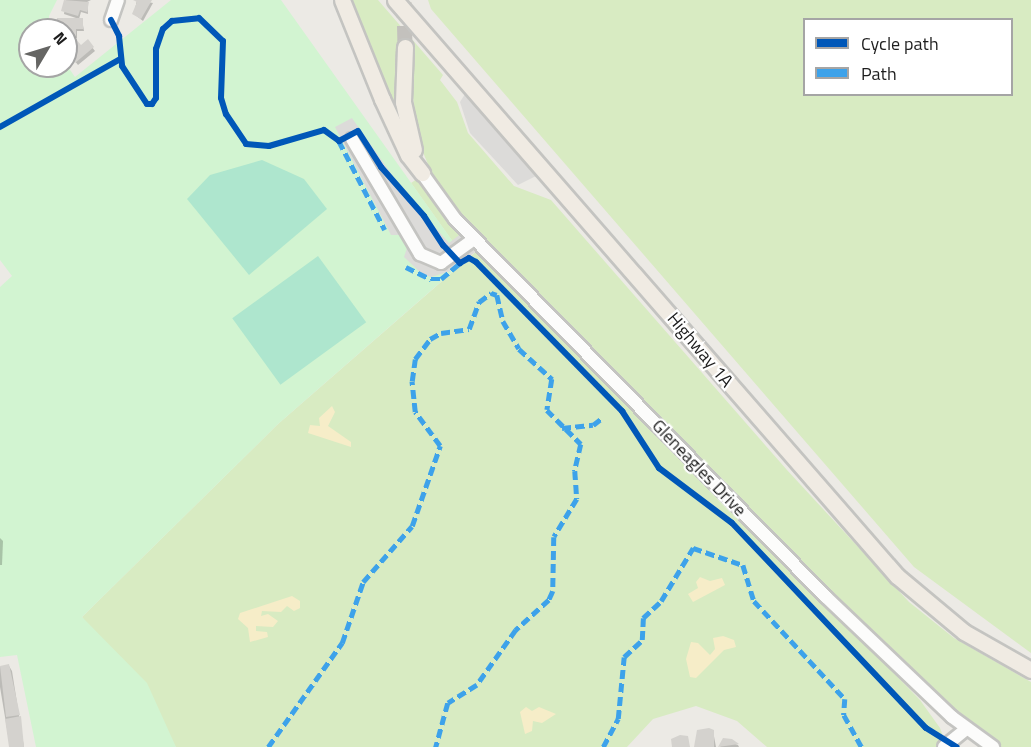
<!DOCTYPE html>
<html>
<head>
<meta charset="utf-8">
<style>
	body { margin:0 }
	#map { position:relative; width:1031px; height:747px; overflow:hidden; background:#eceae5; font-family:"Titillium Web",sans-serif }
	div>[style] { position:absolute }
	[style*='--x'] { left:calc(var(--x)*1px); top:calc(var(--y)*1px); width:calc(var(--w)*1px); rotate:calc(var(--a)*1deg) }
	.grass>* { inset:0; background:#d8ebc2 }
	.sand>* { inset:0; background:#f6edc8 }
	.park>* { inset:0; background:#d2f4d1 }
	.pitch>* { inset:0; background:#aee6ce; transform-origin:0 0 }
	.parking>* { inset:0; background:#dcdbd9 }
	.shadow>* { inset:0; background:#0003 }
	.building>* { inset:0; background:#d4d2ce }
	.major-tunnel>* { height:15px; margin-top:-7.5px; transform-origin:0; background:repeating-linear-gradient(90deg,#c3c1bd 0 15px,transparent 0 23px) }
	.roads { filter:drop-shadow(2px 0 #c4c4c1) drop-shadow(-2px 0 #c4c4c1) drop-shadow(0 2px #c4c4c1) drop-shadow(0 -2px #c4c4c1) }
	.minor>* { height:12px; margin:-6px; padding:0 6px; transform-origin:6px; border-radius:6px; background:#fcfcfb }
	.major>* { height:15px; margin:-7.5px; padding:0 7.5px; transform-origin:7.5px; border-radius:7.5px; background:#f0ebe3 }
	.quiet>* { height:4.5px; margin-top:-2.25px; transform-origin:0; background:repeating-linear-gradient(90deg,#3da2ea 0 9px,transparent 0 13.5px) }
	.cycleway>* { height:6px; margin:-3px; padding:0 3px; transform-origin:3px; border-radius:3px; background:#0057b8 }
	span { translate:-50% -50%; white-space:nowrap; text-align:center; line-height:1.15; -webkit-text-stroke:4.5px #fff; paint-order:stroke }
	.street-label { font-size:18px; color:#1d1d1d }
	.legend { position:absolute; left:803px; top:18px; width:210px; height:78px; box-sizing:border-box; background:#fff; border:2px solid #a5a5a5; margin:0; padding:8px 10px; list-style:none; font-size:18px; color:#1d1d1d }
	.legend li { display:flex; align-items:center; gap:12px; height:30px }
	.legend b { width:30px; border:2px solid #a5a5a5 }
	.north { position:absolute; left:18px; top:18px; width:60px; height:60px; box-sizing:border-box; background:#fff; border:2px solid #a5a5a5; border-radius:50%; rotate:52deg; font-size:16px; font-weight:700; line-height:24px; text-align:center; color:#1d1d1d }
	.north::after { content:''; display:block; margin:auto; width:21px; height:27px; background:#656563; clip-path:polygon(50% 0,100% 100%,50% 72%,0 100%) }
</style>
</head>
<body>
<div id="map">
	<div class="grass">
		<i style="clip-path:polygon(350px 0,378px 0,443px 75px,440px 80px,457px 102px,468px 133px,514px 186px,551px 200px,787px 470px,909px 602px,954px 638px,1031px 682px,1031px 747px,1002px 747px,974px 729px,927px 685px,853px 616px,459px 212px,435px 181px,417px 138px,412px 86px,414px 55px,402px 42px,405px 138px)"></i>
		<i style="clip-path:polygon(evenodd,428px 0,1031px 0,1031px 653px,914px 567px,431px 9px,428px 0,804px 20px,1012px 20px,1012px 94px,804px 94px,804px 20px)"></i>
		<i style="clip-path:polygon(417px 179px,463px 232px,453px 242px,411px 183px)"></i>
		<i style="clip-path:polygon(479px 249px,920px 700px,940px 728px,943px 736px,938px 747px,767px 747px,737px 721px,696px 706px,653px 719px,627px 747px,176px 747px,82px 617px,278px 424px)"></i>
	</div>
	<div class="sand">
		<i style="clip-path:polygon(332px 406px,335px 412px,328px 426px,351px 442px,351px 447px,308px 433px,310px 425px,320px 426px,319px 418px)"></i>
		<i style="clip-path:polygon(700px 577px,710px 581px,722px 578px,725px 585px,693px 602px,688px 594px,698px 588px,696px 582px)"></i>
		<i style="clip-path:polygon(292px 596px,300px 601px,300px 608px,294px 611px,287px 606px,281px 612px,262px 611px,261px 616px,268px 614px,278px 621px,273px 627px,256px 626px,256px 631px,267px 632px,268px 637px,250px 642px,248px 628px,238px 619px,240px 613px)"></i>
		<i style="clip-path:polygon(723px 636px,734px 640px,736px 647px,724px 650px,696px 678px,690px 677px,686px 659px,691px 642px,698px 643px,710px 655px,715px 649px,713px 638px)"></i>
		<i style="clip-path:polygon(526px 707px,532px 711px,539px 707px,556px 714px,542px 723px,533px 721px,532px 731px,525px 734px,520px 712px)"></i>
	</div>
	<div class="park">
		<i style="clip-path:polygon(0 0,57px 0,49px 16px,50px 30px,30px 30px,30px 66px,66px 64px,75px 77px,171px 0,281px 0,466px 260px,278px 424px,82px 617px,147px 683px,176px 747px,36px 747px,17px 655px,0 657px,0 287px,12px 276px,0 260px)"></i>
	</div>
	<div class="pitch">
		<i style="clip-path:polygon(262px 160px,304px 179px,327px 209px,249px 275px,187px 199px,210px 175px)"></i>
		<i style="left:318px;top:256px;width:82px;height:106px;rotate:54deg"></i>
	</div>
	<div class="parking">
		<i style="clip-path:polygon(470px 86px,546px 171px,518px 185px,470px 133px,460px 102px)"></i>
		<i style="clip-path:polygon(352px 118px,404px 192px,449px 243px,463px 232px,479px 249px,451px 271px,431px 277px,422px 274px,404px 257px,407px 248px,399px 235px,391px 235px,335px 127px)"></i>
	</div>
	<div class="shadow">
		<i style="clip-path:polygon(66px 0,91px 0,87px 2px,88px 14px,81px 12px,79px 19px,64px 14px)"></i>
		<i style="clip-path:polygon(137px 0,153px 3px,143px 21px,134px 14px)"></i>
		<i style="clip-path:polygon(82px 19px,84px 31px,77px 31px,77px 38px,66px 39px,66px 30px,59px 30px)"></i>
		<i style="clip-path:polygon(88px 42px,95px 51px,78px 65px,66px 50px,66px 44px,81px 47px)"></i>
		<i style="clip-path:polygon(0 538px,3px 541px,2px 565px,0 565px)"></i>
		<i style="clip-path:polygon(9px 666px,12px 671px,24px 747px,10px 747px,0 687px,0 667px)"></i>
		<i style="clip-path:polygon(713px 731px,716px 747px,697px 747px)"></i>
		<i style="clip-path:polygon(724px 740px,738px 745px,739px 747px,720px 747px)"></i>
	</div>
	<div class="building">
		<i style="clip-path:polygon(64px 0,89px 2px,87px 12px,80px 10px,78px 16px,61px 11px)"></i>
		<i style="clip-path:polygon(133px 0,152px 0,141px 19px,132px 14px,137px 2px)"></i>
		<i style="clip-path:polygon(57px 18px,83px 18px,83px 29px,76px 29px,76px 36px,66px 36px,66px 30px,57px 30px)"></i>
		<i style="clip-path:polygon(74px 37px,81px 45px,88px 39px,94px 47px,75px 63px,66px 51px,66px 41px)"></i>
		<i style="clip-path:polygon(9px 664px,20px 715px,6px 717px,0 666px)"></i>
		<i style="clip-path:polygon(21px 716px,24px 747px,9px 747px,5px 719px)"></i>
		<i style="clip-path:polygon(709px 728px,714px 730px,714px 747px,694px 747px,697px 730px)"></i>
		<i style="clip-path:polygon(680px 735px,688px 736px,690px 747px,672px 747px,671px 739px)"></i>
		<i style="clip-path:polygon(723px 738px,732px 739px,739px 744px,718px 747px)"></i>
	</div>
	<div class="major-tunnel">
		<i style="--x:404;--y:2;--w:45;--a:88.7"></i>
	</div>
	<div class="roads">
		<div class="minor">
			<i style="--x:111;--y:20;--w:21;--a:-71"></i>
			<i style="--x:352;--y:139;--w:134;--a:59.4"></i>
			<i style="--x:420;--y:254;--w:23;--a:23"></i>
			<i style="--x:441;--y:263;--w:41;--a:-36"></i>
			<i style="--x:422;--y:173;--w:57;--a:54.3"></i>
			<i style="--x:455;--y:219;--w:530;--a:45.54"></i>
			<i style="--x:826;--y:597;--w:174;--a:43.6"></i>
			<i style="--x:952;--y:717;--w:51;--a:36.2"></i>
			<i style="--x:944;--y:747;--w:28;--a:-39"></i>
		</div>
		<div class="major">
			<i style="--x:342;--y:0;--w:107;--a:68"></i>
			<i style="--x:382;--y:99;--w:62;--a:65.1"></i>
			<i style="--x:408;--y:155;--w:23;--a:52"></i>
			<i style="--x:395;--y:0;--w:764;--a:48.93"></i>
			<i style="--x:897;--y:576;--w:87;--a:39.9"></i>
			<i style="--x:964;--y:632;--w:77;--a:29.6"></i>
			<i style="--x:405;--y:47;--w:55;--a:92.1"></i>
			<i style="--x:403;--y:102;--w:49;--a:77.1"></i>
		</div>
	</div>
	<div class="quiet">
		<i style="--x:339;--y:141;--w:100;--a:62.7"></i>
		<i style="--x:406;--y:267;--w:28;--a:26"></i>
		<i style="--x:431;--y:279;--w:10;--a:0"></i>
		<i style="--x:441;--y:279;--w:25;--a:-40"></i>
		<i style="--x:562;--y:428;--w:31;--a:-6"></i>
		<i style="--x:593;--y:425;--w:11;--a:-38"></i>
		<i style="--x:268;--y:747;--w:128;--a:-54.6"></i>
		<i style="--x:342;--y:643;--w:65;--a:-71"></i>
		<i style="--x:363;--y:582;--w:74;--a:-48.8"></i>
		<i style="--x:412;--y:526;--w:85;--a:-70.7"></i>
		<i style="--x:440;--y:446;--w:42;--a:-126.3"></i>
		<i style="--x:415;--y:412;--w:31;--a:-96"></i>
		<i style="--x:412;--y:381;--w:22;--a:-82"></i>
		<i style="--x:415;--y:359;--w:25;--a:-53"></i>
		<i style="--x:430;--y:339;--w:13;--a:-29"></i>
		<i style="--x:441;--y:333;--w:28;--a:-8"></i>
		<i style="--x:469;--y:329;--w:29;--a:-70"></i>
		<i style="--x:479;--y:302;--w:15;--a:-37"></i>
		<i style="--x:491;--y:293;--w:6;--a:18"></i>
		<i style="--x:497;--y:295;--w:27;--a:77"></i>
		<i style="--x:503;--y:321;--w:32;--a:60"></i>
		<i style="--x:519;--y:349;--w:45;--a:42.3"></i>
		<i style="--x:552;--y:379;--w:31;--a:99"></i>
		<i style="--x:547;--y:410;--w:48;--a:45"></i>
		<i style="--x:581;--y:444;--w:28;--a:103"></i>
		<i style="--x:575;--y:471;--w:28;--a:86"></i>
		<i style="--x:577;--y:499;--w:44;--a:121.2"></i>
		<i style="--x:554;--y:537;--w:54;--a:91.1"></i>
		<i style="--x:553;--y:591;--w:10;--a:114"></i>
		<i style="--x:549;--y:600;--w:45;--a:137.7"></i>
		<i style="--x:516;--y:630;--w:67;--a:125.3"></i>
		<i style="--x:477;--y:685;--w:34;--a:148"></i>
		<i style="--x:448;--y:703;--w:46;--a:105.3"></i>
		<i style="--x:603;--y:747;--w:32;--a:-62"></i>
		<i style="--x:618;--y:719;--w:62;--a:-84.5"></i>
		<i style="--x:624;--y:657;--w:25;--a:-43"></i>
		<i style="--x:642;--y:640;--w:22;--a:-87"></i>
		<i style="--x:643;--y:618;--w:25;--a:-43"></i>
		<i style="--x:661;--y:601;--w:62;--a:-58.9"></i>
		<i style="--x:693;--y:548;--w:53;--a:18.8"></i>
		<i style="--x:743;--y:565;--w:38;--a:73"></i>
		<i style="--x:754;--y:601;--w:134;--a:47.1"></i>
		<i style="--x:845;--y:699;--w:16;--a:94"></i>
		<i style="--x:844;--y:715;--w:37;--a:61"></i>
	</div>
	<div class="cycleway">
		<i style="--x:111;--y:20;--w:18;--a:63"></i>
		<i style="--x:119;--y:36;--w:30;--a:84"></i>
		<i style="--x:122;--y:66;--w:45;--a:56.7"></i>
		<i style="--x:147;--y:104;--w:5;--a:0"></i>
		<i style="--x:152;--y:104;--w:7;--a:-56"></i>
		<i style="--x:156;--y:98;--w:49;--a:-90"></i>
		<i style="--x:156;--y:49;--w:21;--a:-71"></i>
		<i style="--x:163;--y:29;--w:12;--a:-42"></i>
		<i style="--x:172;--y:21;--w:27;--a:-6"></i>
		<i style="--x:199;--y:18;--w:33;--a:44"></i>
		<i style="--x:223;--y:41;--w:57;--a:92"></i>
		<i style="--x:221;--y:98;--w:17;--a:73"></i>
		<i style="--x:226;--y:114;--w:36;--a:56"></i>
		<i style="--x:246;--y:144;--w:23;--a:5"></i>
		<i style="--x:269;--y:146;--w:57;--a:-16.2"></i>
		<i style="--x:324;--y:130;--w:19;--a:36"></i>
		<i style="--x:339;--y:141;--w:21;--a:-28"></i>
		<i style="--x:358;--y:131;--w:43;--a:57.4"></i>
		<i style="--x:381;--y:167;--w:65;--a:48.7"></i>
		<i style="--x:424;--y:216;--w:35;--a:57"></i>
		<i style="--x:443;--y:245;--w:25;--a:47"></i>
		<i style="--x:460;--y:263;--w:10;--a:-29"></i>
		<i style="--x:469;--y:258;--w:8;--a:30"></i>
		<i style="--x:476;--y:262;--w:209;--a:45.6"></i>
		<i style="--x:622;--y:411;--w:68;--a:57"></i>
		<i style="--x:659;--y:468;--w:91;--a:37"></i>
		<i style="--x:732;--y:523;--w:282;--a:46.6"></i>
		<i style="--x:926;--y:728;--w:36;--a:32"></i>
		<i style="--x:0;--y:127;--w:138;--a:-29.5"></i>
	</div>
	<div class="street-label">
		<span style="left:700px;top:350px;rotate:50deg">Highway 1A</span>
		<span style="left:699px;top:468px;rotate:46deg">Gleneagles Drive</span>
	</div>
	<ul class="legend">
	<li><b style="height:8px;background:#0057b8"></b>Cycle path</li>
	<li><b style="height:8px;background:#3da2ea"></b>Path</li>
	</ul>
	<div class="north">N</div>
</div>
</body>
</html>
